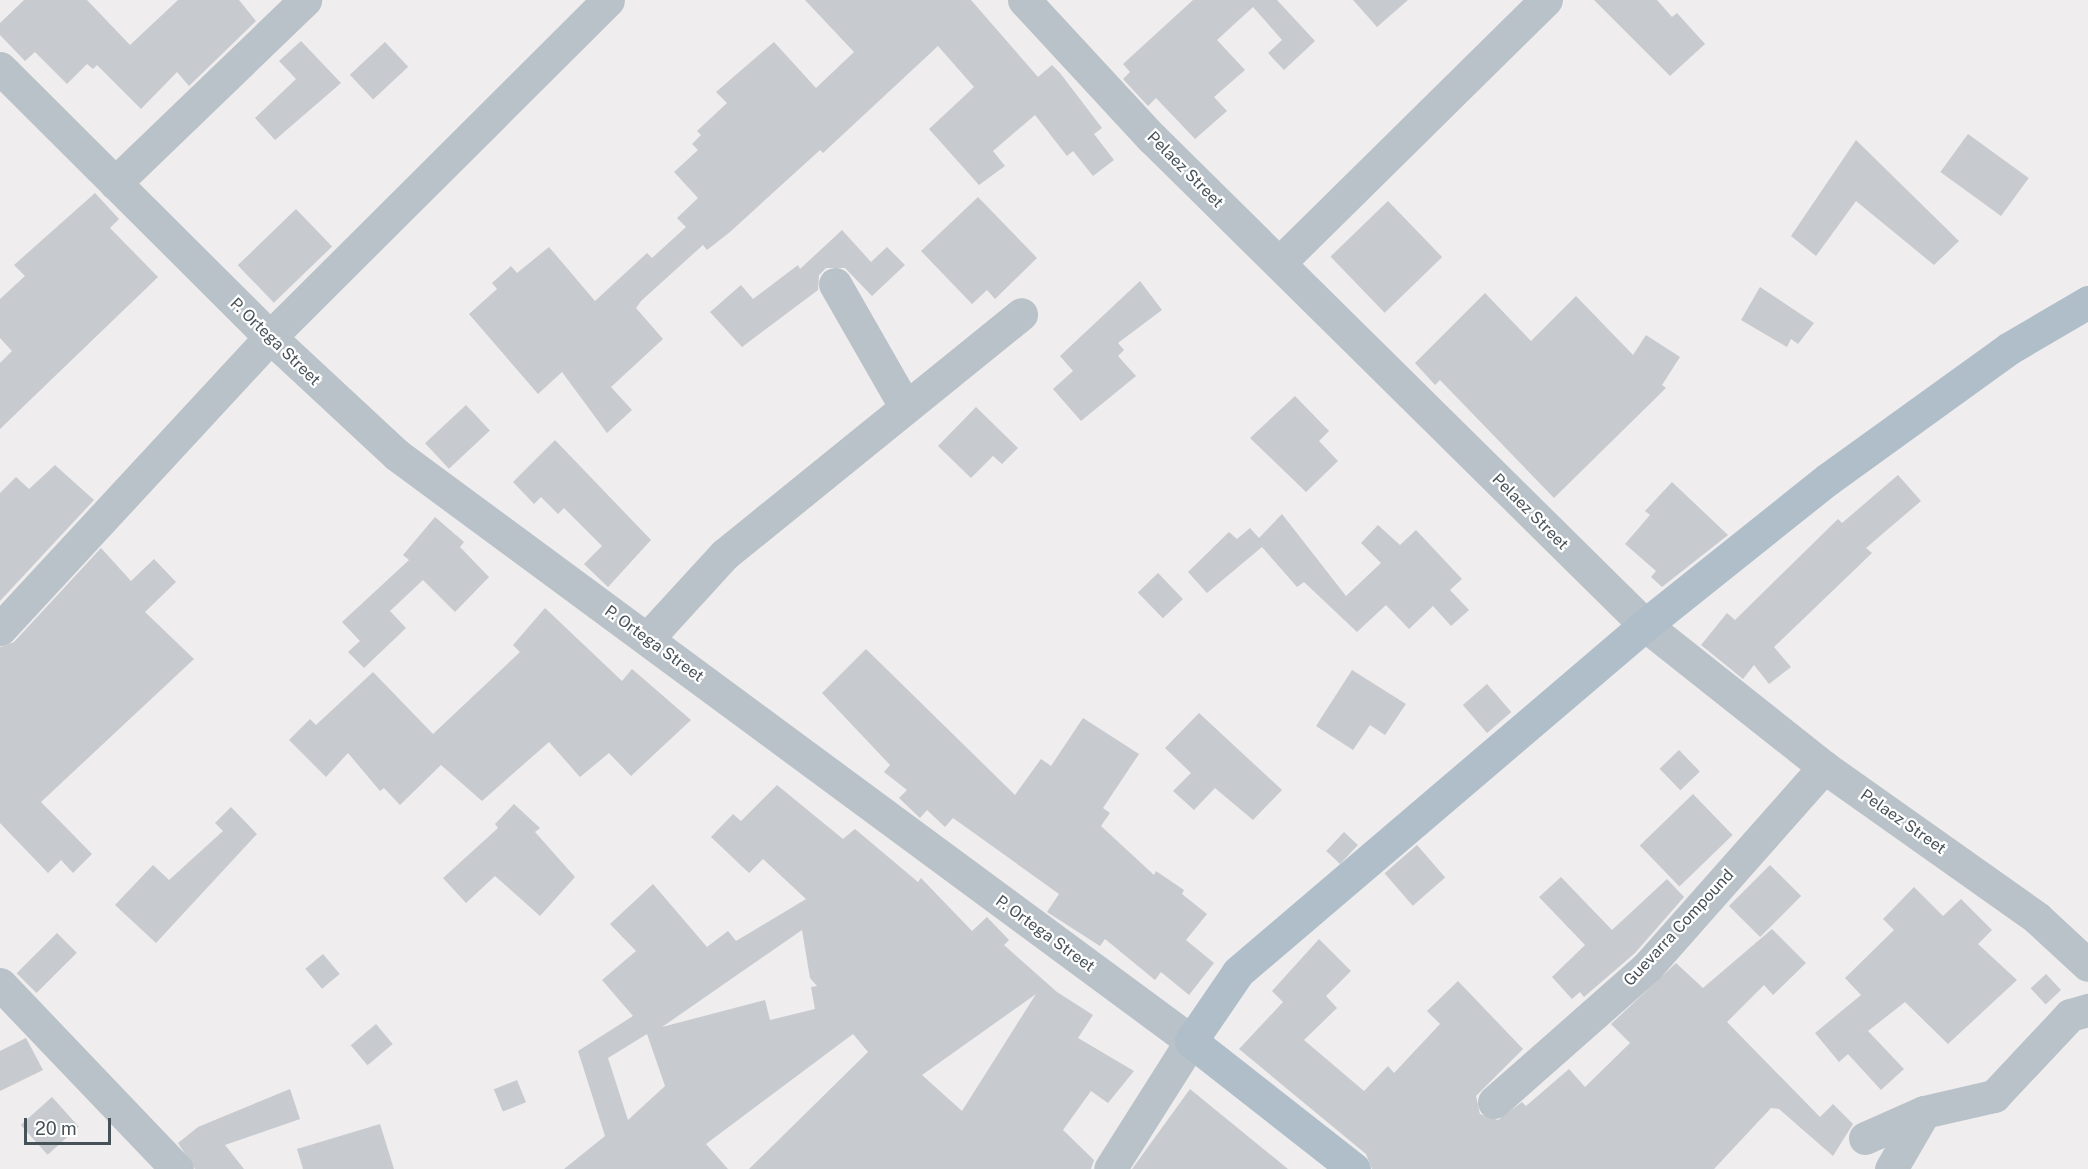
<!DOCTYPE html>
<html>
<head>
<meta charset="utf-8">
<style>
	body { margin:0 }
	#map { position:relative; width:2088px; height:1169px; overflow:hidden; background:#efeded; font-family:"Public Sans",sans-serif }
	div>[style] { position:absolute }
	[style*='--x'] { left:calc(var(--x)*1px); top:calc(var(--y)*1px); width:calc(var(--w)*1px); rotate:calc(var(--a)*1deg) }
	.building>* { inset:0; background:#c7cacf; transform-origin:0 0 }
	.minor>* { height:33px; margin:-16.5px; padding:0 16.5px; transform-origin:16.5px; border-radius:16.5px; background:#b9c2c8 }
	.major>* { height:33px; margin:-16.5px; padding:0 16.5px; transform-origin:16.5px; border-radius:16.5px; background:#afbec9 }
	span { translate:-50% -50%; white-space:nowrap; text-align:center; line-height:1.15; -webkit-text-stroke:4.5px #fff; paint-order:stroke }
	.street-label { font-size:16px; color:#475158 }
	.scale { position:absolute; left:24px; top:1118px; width:87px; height:27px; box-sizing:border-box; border:3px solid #475158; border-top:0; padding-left:8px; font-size:18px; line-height:21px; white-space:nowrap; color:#475158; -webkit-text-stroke:4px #fff; paint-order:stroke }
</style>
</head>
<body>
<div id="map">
	<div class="building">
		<i style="clip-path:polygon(24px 0,87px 0,130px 45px,178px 0,239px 0,256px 21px,189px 86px,177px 72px,141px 109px,97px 65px,93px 69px,87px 64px,67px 84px,35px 52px,25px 61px,0 35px,0 23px)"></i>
		<i style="clip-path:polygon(805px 0,971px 0,1038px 77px,1052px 65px,1060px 73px,1102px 128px,1094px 134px,1114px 160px,1093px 176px,1073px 151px,1067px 156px,1035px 115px,993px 151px,1005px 166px,979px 185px,929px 129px,974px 87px,938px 46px,823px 153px,820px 150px,730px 232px,707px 250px,703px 245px,641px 301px,636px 308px,663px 339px,611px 387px,632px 410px,607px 433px,562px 372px,538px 394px,469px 314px,497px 289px,492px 283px,511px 266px,517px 273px,549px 247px,595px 301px,647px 253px,652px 258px,686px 227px,677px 218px,698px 198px,674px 172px,698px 150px,692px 144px,701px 135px,697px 131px,727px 103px,716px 92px,774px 42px,816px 88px,854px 52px)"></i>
		<i style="clip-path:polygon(1193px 0,1277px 0,1315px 41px,1284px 70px,1268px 53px,1282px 40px,1253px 7px,1217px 40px,1245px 70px,1214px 97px,1227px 111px,1195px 139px,1156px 98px,1148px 106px,1123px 79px,1130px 72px,1123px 64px)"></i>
		<i style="clip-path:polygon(1353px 0,1408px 0,1377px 27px)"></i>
		<i style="clip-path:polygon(1594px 0,1657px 0,1672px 17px,1677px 13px,1705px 44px,1670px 76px)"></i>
		<i style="clip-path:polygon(301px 41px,341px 83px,275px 140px,255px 118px,296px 79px,279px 61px)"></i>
		<i style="left:385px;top:42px;width:34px;height:48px;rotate:47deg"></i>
		<i style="left:1968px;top:134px;width:75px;height:47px;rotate:36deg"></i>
		<i style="clip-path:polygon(1856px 140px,1959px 241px,1934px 265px,1856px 201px,1816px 256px,1791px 236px)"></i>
		<i style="clip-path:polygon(95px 193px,119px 219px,110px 228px,158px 277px,0 429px,0 363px,12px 351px,0 338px,0 299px,25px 276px,14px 265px)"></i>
		<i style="clip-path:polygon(978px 197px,1037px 258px,995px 299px,987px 290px,972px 304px,921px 251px)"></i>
		<i style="left:1388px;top:201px;width:78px;height:80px;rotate:46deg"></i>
		<i style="left:296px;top:209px;width:52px;height:81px;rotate:46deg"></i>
		<i style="clip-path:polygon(842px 230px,871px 262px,887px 247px,905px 265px,872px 296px,845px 268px,826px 268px,819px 275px,818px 290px,742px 347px,710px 312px,741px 285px,753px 299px,798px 265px,800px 269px)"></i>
		<i style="clip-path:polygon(1140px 281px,1162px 310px,1118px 343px,1124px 350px,1118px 356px,1136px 376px,1081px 421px,1053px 389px,1073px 371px,1060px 356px)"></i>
		<i style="clip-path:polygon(1760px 287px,1814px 323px,1798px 344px,1791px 339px,1787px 347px,1741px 320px)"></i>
		<i style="clip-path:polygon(1485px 293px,1531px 341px,1576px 296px,1633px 355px,1646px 335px,1680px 357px,1662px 385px,1666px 388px,1554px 498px,1440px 380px,1435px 385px,1415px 363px)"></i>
		<i style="clip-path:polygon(1295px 396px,1329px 431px,1319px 441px,1338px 461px,1306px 492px,1250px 438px)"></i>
		<i style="left:466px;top:405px;width:35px;height:56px;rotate:47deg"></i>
		<i style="clip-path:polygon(976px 407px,1018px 448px,1002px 464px,993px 456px,971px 478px,938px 446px)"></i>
		<i style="clip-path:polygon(555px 440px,651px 540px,608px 587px,584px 564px,602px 546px,564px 508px,558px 514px,541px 497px,534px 504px,513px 482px)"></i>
		<i style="clip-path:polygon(55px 465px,94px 500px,0 601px,0 493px,16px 477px,29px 489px)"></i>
		<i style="clip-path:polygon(1898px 475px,1921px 501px,1866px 548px,1872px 553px,1774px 647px,1791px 667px,1769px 684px,1754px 665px,1743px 679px,1701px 645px,1727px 613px,1735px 620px,1838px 519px,1842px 523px)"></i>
		<i style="clip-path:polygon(1672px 482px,1728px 535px,1662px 587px,1651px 577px,1656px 571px,1625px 544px,1650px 515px,1645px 511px)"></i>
		<i style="clip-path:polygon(1282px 514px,1346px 596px,1381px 563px,1361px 543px,1378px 525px,1400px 545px,1416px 530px,1462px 579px,1450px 590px,1469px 610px,1451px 626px,1433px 606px,1409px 629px,1386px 605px,1357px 632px,1304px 582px,1297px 587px,1262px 547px,1207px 593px,1188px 572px,1229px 532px,1237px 539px,1250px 528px,1259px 538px)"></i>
		<i style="clip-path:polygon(435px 517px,464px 542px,460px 547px,489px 577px,455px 612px,423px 580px,390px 611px,406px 628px,364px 668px,348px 652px,360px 641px,342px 622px,409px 560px,403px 555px)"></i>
		<i style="clip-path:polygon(101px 548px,131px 581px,154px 559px,176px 582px,145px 612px,194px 659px,41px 802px,92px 854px,73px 873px,61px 860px,48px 873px,0 823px,0 647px,14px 642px)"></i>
		<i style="left:1158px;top:573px;width:36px;height:28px;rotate:46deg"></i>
		<i style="clip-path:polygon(545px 608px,622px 681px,632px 669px,691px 720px,631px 776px,609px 753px,580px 777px,549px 742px,482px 801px,441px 765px,400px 805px,384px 788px,380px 791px,348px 753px,326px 777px,289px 740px,310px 719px,316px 725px,373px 672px,433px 734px,520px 652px,513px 645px)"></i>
		<i style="clip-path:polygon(866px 649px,1015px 795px,1041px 759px,1051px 766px,1083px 718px,1139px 754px,1103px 808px,1110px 813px,1101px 826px,1154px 875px,1156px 871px,1184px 890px,1182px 894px,1207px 914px,1186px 940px,1214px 963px,1189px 995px,1161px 972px,1155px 980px,1105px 939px,1100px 946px,1047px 912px,1059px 894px,953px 818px,945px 827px,927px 810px,920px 818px,899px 798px,907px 790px,884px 772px,890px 765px,822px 693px)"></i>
		<i style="clip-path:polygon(1352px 670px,1406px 704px,1385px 735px,1370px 725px,1353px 750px,1316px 726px)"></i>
		<i style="left:1487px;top:684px;width:37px;height:32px;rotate:49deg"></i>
		<i style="clip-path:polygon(1199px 713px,1282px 790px,1253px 820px,1215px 788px,1194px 810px,1173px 791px,1191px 773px,1165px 748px)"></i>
		<i style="left:1679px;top:750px;width:30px;height:27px;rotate:46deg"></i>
		<i style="clip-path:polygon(evenodd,777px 785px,843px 839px,855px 829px,918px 882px,921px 878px,972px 931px,987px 917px,1009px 940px,1004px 945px,1057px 992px,1093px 1015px,1078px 1038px,1134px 1071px,1108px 1103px,1091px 1091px,1063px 1130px,1094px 1160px,1091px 1169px,749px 1169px,868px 1052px,853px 1034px,706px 1144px,728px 1169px,564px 1169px,605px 1136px,578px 1051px,633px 1016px,602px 980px,636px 951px,610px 924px,653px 884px,707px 947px,728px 931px,736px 941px,806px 899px,763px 859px,749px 873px,711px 837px,733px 814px,741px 821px,777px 785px,802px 930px,810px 978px,817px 986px,811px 987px,815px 1009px,770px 1020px,765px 1000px,662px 1027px,802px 930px,777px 785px,1036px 994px,962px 1111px,922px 1075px,1036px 994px,777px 785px,647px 1034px,665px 1086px,628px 1120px,608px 1058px,647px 1034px)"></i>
		<i style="left:1693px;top:794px;width:57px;height:74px;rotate:46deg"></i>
		<i style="clip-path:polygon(514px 804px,540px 828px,535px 832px,575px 877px,540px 916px,495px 876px,466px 903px,443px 878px,498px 828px,495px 824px)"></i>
		<i style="clip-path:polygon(231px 807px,257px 834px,156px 943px,115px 905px,153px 865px,169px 880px,223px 831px,215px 823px)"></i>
		<i style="left:1344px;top:832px;width:19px;height:26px;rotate:43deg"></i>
		<i style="left:1417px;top:845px;width:43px;height:43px;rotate:49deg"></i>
		<i style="left:1770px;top:865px;width:44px;height:58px;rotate:45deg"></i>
		<i style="clip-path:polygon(1561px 877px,1612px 930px,1667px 879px,1684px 897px,1635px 953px,1584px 997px,1580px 992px,1572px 999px,1552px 977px,1585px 945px,1539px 897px)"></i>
		<i style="clip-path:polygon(1914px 887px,1943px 916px,1961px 899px,1992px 930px,1978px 944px,2017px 980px,1948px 1044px,1905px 1002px,1868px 1031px,1904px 1069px,1881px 1090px,1848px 1054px,1839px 1062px,1815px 1033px,1861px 995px,1845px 978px,1894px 930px,1883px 919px)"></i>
		<i style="clip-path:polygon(1772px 929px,1806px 963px,1773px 995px,1764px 985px,1727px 1022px,1820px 1117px,1833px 1104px,1853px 1124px,1833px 1156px,1779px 1109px,1771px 1108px,1714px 1169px,1372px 1169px,1366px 1154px,1239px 1049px,1283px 1002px,1272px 991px,1319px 939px,1351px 971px,1326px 996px,1337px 1008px,1304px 1040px,1364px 1091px,1388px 1066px,1394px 1073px,1440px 1024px,1427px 1011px,1458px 981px,1523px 1049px,1476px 1096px,1480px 1114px,1498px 1120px,1522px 1102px,1526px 1106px,1569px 1069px,1585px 1087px,1630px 1043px,1611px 1024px,1676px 963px,1703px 988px)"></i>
		<i style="left:57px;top:933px;width:28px;height:57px;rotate:45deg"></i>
		<i style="left:323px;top:954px;width:26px;height:23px;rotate:50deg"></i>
		<i style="left:2046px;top:974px;width:22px;height:21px;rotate:47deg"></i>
		<i style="left:376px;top:1024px;width:26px;height:33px;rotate:50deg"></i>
		<i style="clip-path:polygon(26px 1038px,43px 1070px,0 1091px,0 1051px)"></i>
		<i style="left:517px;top:1080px;width:24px;height:25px;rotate:68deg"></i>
		<i style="clip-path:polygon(290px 1089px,300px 1119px,225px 1145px,244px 1169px,195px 1169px,178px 1143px,198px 1127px)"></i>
		<i style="clip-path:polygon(1190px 1089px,1223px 1116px,1288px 1169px,1132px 1169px)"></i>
		<i style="left:52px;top:1097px;width:40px;height:42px;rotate:48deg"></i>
		<i style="clip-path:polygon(380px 1124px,394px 1169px,303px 1169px,297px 1149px)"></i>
	</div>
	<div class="minor">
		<i style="--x:1024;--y:0;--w:188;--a:47.2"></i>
		<i style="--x:1152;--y:138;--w:693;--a:44.65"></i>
		<i style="--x:1645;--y:625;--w:228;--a:38.4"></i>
		<i style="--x:1824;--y:767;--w:261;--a:35.3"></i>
		<i style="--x:2037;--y:918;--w:69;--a:42.7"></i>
		<i style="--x:0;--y:68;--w:381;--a:44.9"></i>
		<i style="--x:270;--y:337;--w:173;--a:42.9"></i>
		<i style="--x:397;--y:455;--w:987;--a:36.43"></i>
		<i style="--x:1191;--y:1041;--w:151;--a:122.3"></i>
		<i style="--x:115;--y:183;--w:264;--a:-43.9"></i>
		<i style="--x:1279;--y:263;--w:375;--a:-44.6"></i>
		<i style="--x:835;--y:284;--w:141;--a:60.2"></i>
		<i style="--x:0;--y:629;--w:398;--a:-47.2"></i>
		<i style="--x:270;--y:337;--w:477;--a:-44.9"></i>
		<i style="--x:647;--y:639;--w:115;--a:-47.5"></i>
		<i style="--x:725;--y:554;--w:381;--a:-39"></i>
		<i style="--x:0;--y:984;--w:256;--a:46.3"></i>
		<i style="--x:1494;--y:1102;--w:205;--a:-41.4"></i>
		<i style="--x:1648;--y:966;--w:266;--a:-48.5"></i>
		<i style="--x:1865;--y:1138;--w:64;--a:-23.8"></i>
		<i style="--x:1924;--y:1112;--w:72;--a:-12.9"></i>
		<i style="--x:1994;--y:1096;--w:111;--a:-46.8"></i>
		<i style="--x:2070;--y:1015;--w:19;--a:-16"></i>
		<i style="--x:1891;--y:1169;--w:66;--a:-59.9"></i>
	</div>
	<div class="major">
		<i style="--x:1354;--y:1169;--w:207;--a:-141.9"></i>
		<i style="--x:1191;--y:1041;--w:83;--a:-55.7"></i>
		<i style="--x:1238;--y:972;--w:535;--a:-40.45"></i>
		<i style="--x:1645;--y:625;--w:234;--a:-38.6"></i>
		<i style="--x:1828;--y:479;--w:222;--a:-35.8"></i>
		<i style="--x:2008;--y:349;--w:93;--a:-30.4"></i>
	</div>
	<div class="street-label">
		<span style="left:1185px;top:170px;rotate:45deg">Pelaez Street</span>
		<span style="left:275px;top:342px;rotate:44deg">P. Ortega Street</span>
		<span style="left:1530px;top:512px;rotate:45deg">Pelaez Street</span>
		<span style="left:654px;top:644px;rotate:36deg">P. Ortega Street</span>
		<span style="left:1903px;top:822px;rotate:35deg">Pelaez Street</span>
		<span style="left:1679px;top:928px;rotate:-47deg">Guevarra Compound</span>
		<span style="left:1045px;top:934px;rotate:36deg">P. Ortega Street</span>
	</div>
	<div class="scale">20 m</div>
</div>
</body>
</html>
